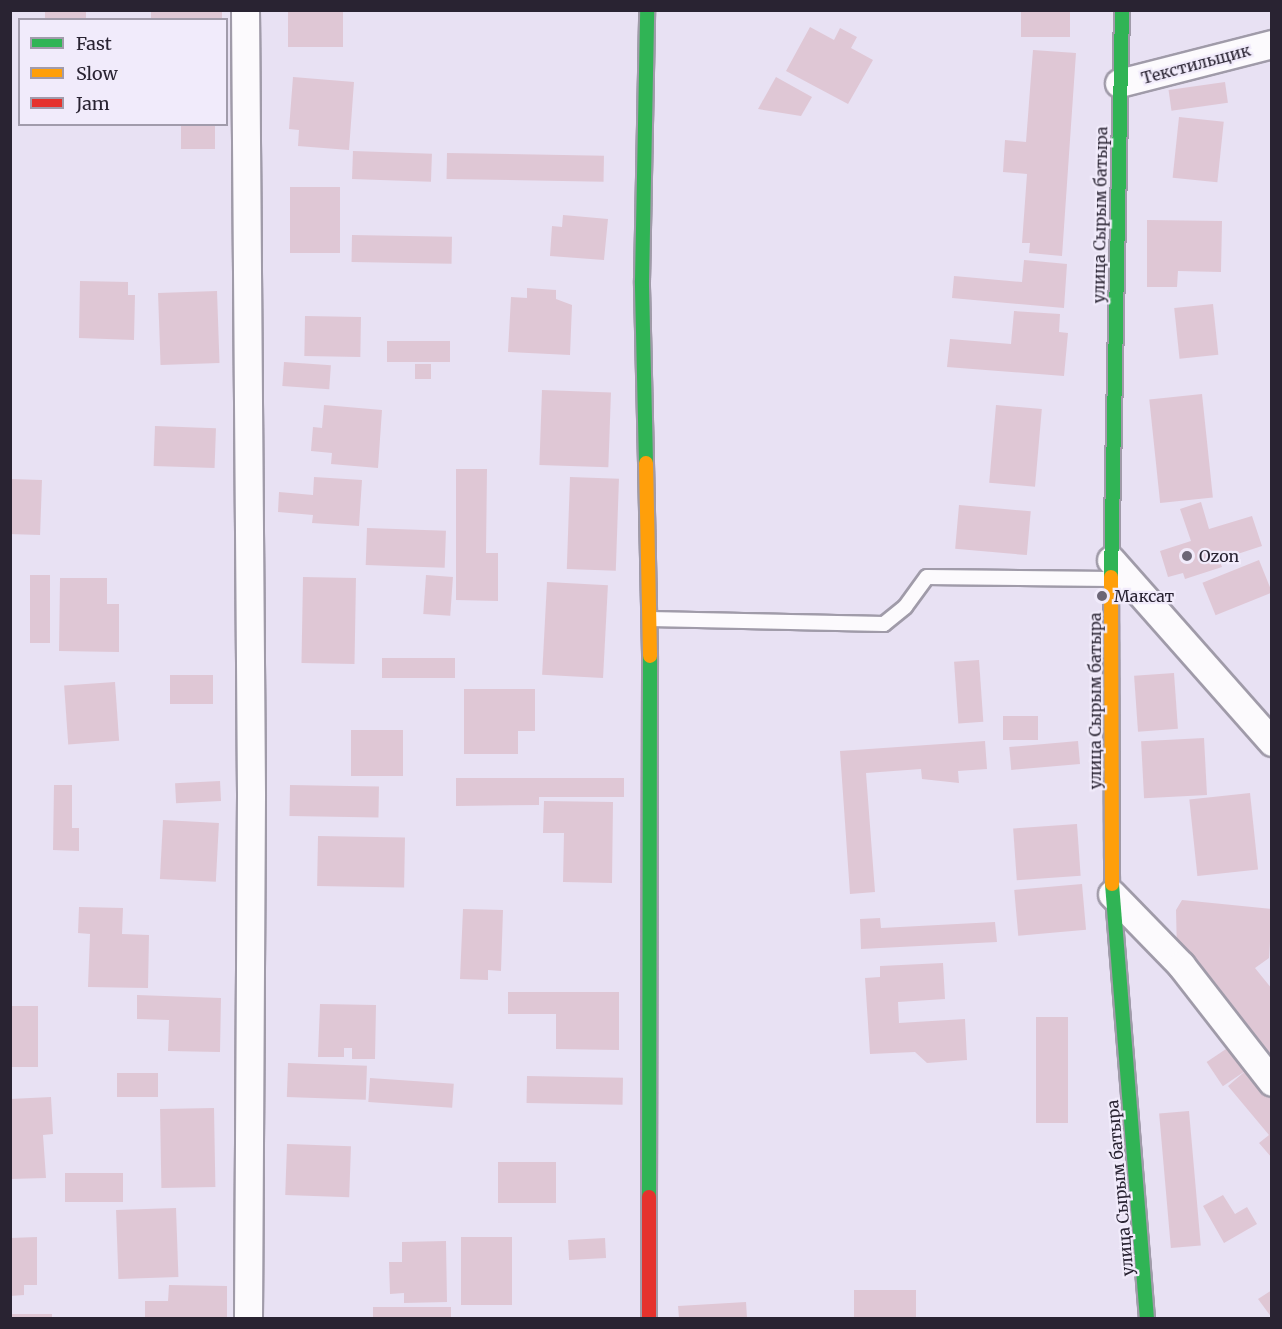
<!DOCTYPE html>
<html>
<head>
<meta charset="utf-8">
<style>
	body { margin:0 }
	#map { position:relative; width:1282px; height:1329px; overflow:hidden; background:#e8e1f3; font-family:Merriweather,serif }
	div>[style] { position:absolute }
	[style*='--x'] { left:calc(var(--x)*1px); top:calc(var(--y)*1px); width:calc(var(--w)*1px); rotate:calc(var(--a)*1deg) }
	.building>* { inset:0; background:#dfc7d5; transform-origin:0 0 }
	.roads { filter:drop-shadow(2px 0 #a09ba9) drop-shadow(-2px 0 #a09ba9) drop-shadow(0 2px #a09ba9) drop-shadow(0 -2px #a09ba9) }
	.lane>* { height:14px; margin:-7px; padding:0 7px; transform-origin:7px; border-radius:7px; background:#fcfafd }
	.street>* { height:27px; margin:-13.5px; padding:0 13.5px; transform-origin:13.5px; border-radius:13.5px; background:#fcfafd }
	.fast>* { height:14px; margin:-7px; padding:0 7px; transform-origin:7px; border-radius:7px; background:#30b455 }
	.slow>* { height:14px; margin:-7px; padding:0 7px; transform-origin:7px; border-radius:7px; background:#ff9f0a }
	.jam>* { height:14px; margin:-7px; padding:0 7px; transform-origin:7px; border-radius:7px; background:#e5322d }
	.dots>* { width:16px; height:16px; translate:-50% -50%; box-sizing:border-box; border:3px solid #f1ebfb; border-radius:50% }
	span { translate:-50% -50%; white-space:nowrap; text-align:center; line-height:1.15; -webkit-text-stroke:4.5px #f1ebfb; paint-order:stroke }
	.street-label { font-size:16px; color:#292332 }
	.poi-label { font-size:16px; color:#292332 }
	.left { translate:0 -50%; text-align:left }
	.frame { position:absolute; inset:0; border:12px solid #292332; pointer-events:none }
	.legend { position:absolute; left:18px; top:18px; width:210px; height:108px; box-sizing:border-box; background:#f1ebfb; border:2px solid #a19bab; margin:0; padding:8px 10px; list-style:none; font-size:18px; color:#292332 }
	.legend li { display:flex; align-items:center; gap:12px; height:30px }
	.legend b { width:30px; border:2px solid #a19bab }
</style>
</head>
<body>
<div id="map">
	<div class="building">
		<i style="left:45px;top:10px;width:41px;height:10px"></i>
		<i style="clip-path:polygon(151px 10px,222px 10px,222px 20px,151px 18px)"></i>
		<i style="left:288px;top:10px;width:55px;height:37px"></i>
		<i style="left:1021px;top:10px;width:49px;height:27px"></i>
		<i style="clip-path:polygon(810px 27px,834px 40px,840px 28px,857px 37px,851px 48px,873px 60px,848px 104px,786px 71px)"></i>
		<i style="clip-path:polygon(1033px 50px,1076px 53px,1062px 256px,1029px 253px,1030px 243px,1022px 243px,1027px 174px,1003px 172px,1005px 140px,1026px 142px)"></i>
		<i style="clip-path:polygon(293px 77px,354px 82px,349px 150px,298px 146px,299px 130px,289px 129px)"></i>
		<i style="clip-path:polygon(776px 77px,812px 97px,801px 116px,758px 109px)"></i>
		<i style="left:1225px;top:82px;width:21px;height:57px;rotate:82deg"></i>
		<i style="left:1179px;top:117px;width:45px;height:61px;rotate:6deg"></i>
		<i style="left:181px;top:124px;width:34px;height:25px"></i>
		<i style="left:353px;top:151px;width:79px;height:28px;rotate:2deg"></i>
		<i style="left:447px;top:153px;width:157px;height:26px;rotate:1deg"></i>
		<i style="left:290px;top:187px;width:50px;height:66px"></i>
		<i style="clip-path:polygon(563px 215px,608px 219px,604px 260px,550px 256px,552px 226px,562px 227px)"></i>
		<i style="clip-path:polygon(1147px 220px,1222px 221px,1221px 272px,1178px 271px,1177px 287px,1147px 287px)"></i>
		<i style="left:352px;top:235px;width:100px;height:27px;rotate:1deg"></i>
		<i style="clip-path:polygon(1024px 260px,1067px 264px,1064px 308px,952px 298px,954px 276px,1022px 282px)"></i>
		<i style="clip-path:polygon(80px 281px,128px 282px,128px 295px,135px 295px,134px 340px,79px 338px)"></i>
		<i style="clip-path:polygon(527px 288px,556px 290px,556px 299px,572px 305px,570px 355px,508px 352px,511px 297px,527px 298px)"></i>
		<i style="left:217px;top:291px;width:72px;height:59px;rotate:88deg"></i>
		<i style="left:1213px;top:304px;width:51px;height:39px;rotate:84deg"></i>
		<i style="clip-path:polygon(1014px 311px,1060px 314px,1059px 332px,1068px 333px,1064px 376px,947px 367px,950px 339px,1011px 344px)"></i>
		<i style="left:305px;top:316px;width:56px;height:40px;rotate:1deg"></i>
		<i style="left:387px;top:341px;width:63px;height:21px"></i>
		<i style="left:284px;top:362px;width:47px;height:24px;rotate:4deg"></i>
		<i style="left:415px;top:364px;width:16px;height:15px"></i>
		<i style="left:542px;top:390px;width:69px;height:75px;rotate:2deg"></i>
		<i style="left:1202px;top:394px;width:104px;height:53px;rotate:84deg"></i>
		<i style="clip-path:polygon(324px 405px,382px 410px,378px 468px,331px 464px,332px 453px,311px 451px,313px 427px,322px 428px)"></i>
		<i style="left:996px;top:405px;width:46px;height:78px;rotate:5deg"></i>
		<i style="left:155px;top:426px;width:61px;height:40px;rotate:2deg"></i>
		<i style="clip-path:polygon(456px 469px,487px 469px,486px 553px,498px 553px,498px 601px,456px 600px)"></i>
		<i style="clip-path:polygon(314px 477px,362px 480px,359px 526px,312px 523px,313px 515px,278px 512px,279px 492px,313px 495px)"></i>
		<i style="left:570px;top:477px;width:49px;height:92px;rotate:2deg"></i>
		<i style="left:10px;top:479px;width:32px;height:55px;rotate:2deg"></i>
		<i style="clip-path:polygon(1201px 502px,1209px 529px,1252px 516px,1262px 546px,1219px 560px,1222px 567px,1185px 579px,1183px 573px,1168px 577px,1160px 551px,1191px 541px,1180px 509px)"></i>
		<i style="left:959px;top:505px;width:72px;height:44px;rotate:5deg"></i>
		<i style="left:367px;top:528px;width:79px;height:37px;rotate:2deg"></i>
		<i style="left:1259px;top:560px;width:35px;height:61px;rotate:68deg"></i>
		<i style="left:30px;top:575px;width:20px;height:68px"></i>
		<i style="left:426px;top:575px;width:27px;height:39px;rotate:4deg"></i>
		<i style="left:303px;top:577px;width:53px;height:86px;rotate:1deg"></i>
		<i style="clip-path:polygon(60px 578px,107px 578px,107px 604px,119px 604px,119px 652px,59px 651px)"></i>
		<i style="left:547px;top:582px;width:61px;height:93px;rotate:3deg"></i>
		<i style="left:382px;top:658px;width:73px;height:20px"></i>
		<i style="left:979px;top:660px;width:62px;height:25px;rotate:86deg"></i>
		<i style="left:1174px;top:673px;width:56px;height:40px;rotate:86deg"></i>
		<i style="left:170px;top:675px;width:43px;height:29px"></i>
		<i style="left:115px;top:682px;width:59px;height:51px;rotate:86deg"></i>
		<i style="clip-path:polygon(464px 689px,535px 689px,535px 731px,518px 731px,518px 754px,464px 754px)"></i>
		<i style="left:1003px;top:716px;width:35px;height:24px"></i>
		<i style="left:351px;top:730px;width:52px;height:46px"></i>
		<i style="left:1204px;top:738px;width:57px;height:63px;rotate:87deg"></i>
		<i style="clip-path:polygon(985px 741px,987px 769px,958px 771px,959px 783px,922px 779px,921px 769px,866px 773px,875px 892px,850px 894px,840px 751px)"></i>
		<i style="left:1078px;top:741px;width:23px;height:69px;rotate:85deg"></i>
		<i style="clip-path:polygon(456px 778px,624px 778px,624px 797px,539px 797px,539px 805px,456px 806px)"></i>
		<i style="left:220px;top:781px;width:20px;height:45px;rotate:87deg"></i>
		<i style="clip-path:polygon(54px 785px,72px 785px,72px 828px,79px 828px,79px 851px,53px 850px)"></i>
		<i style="left:290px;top:785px;width:89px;height:31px;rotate:1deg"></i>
		<i style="left:1250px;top:793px;width:77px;height:61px;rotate:84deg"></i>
		<i style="clip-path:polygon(544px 801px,613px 802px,612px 883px,563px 882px,564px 833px,543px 833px)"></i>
		<i style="left:163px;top:820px;width:56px;height:59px;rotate:3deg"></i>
		<i style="left:1077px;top:824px;width:52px;height:64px;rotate:86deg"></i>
		<i style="left:318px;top:836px;width:87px;height:50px;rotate:1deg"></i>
		<i style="left:1082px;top:884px;width:46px;height:68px;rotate:85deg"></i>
		<i style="clip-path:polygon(1182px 900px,1272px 909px,1269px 958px,1255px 968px,1272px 989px,1272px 1063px,1198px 962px,1177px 953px,1176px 910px)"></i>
		<i style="clip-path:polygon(79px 907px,123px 908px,122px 934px,149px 935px,148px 988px,88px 987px,90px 934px,78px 933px)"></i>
		<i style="clip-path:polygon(463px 909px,503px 910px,501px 971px,488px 970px,488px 980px,460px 979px)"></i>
		<i style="clip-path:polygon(880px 918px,881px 928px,995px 922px,997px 942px,861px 949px,860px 919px)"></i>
		<i style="clip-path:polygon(943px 963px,945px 999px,898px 1002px,899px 1023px,965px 1019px,967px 1060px,927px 1063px,915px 1052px,870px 1054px,865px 978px,880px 977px,880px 966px)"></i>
		<i style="clip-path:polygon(508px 992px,619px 992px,619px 1050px,556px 1049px,556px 1014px,508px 1014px)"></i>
		<i style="clip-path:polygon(137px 995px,221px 998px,220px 1052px,168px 1051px,169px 1020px,137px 1019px)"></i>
		<i style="clip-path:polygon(320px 1004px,376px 1005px,375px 1059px,352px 1059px,352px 1048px,344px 1048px,344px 1057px,318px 1057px)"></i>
		<i style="left:10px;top:1006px;width:28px;height:61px"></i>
		<i style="left:1036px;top:1017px;width:32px;height:106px"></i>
		<i style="left:1229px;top:1047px;width:29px;height:27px;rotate:56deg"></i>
		<i style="left:288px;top:1063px;width:79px;height:34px;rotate:2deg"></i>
		<i style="clip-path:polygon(1250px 1067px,1272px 1093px,1272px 1158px,1259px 1143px,1269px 1135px,1228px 1086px)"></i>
		<i style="left:117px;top:1073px;width:41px;height:24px"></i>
		<i style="left:527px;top:1076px;width:96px;height:27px;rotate:1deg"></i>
		<i style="left:370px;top:1078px;width:84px;height:24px;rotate:4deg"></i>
		<i style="clip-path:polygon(51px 1097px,53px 1134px,43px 1135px,46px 1178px,10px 1179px,10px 1099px)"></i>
		<i style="left:214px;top:1108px;width:79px;height:54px;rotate:89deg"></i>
		<i style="left:1189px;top:1111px;width:135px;height:30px;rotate:85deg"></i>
		<i style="left:287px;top:1144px;width:64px;height:51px;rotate:2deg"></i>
		<i style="left:498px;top:1162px;width:58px;height:41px"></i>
		<i style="left:65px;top:1173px;width:58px;height:29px"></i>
		<i style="clip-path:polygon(1223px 1195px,1235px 1214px,1247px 1207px,1257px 1224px,1224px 1243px,1203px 1206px)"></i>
		<i style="left:176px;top:1208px;width:69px;height:60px;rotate:88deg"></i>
		<i style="clip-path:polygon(37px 1237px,37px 1285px,24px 1285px,24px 1295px,10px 1296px,10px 1238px)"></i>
		<i style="left:461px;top:1237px;width:51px;height:68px"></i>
		<i style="left:605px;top:1238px;width:20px;height:37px;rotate:87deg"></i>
		<i style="clip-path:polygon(446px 1241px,447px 1302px,404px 1303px,404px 1293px,390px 1294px,389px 1262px,402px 1262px,402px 1242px)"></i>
		<i style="clip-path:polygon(169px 1285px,227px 1286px,227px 1318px,145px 1318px,145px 1301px,168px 1301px)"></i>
		<i style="left:916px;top:1290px;width:28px;height:62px;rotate:90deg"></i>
		<i style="clip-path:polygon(1272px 1290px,1272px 1318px,1258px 1299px)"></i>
		<i style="clip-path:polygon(746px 1302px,747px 1318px,679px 1318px,678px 1306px)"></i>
		<i style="left:373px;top:1307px;width:78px;height:11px"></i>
		<i style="left:10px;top:1314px;width:42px;height:4px"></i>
	</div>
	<div class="roads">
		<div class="lane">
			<i style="--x:650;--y:619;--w:234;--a:1.2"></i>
			<i style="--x:884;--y:624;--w:27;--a:-39"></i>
			<i style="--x:905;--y:607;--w:37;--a:-54"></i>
			<i style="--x:927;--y:577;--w:184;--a:0.6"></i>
		</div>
		<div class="street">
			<i style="--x:245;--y:10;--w:786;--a:89.56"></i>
			<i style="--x:251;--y:796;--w:522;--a:90.33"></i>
			<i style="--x:1119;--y:83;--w:158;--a:-14.3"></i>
			<i style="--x:1111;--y:560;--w:243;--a:48.5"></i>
			<i style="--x:1112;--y:894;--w:99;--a:45.8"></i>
			<i style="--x:1181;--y:965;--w:148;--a:52.1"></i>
		</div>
		<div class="fast">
			<i style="--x:646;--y:463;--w:182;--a:-91.3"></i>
			<i style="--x:642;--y:281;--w:271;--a:-88.9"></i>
			<i style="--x:1111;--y:577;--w:567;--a:-88.89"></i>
			<i style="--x:1112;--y:884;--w:435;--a:85.4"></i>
			<i style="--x:649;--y:1197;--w:541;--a:-89.89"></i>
		</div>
		<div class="slow">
			<i style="--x:646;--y:463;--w:193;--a:88.8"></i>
			<i style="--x:1111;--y:577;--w:307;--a:89.8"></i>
		</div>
		<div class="jam">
			<i style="--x:649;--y:1318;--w:121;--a:-90"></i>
		</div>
	</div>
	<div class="dots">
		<i style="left:1187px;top:556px;background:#6c6676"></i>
		<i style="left:1102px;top:596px;background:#6c6676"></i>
	</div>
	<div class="street-label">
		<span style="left:1196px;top:64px;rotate:-15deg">Текстильщик</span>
		<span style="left:1100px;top:215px;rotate:-89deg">улица Сырым батыра</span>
		<span style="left:1095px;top:701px;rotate:-90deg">улица Сырым батыра</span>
		<span style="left:1120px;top:1188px;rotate:-95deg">улица Сырым батыра</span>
	</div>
	<div class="poi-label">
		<span class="left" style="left:1199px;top:556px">Ozon</span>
		<span class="left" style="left:1114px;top:596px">Максат</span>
	</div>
	<div class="frame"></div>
	<ul class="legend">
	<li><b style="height:8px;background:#30b455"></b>Fast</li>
	<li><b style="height:8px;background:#ff9f0a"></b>Slow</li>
	<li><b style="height:8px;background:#e5322d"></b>Jam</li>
	</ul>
</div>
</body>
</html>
